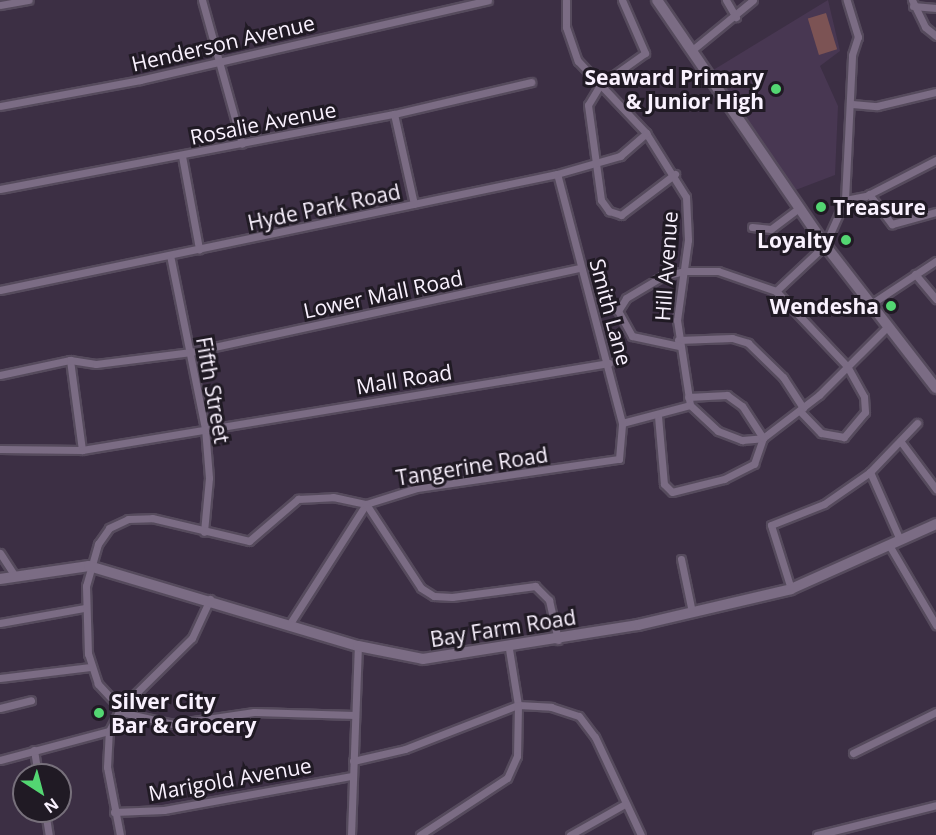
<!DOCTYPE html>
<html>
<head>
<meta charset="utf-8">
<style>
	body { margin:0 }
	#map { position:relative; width:936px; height:835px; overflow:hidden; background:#3c2f44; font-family:"Open Sans",sans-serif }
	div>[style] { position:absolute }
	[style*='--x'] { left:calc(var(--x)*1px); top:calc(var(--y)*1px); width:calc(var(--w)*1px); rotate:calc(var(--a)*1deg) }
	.built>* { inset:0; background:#483752 }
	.green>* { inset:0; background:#7c5354; transform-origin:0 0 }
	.roads { filter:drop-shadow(2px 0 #564b5d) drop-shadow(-2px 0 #564b5d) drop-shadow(0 2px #564b5d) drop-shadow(0 -2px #564b5d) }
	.street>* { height:7px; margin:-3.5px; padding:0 3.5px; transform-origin:3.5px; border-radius:3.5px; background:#7b6c84 }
	.secondary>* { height:10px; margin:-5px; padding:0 5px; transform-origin:5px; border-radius:5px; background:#7b6c84 }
	.dots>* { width:16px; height:16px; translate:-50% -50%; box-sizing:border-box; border:3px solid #201a24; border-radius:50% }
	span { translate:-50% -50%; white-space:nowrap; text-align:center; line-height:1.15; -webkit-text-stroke:6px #201a24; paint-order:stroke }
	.street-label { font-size:21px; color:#f9f1fe }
	.poi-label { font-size:21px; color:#f9f1fe; font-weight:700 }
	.right { translate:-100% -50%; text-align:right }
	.left { translate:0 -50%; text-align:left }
	.north { position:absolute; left:12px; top:763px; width:60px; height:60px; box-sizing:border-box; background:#201a24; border:2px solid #77707b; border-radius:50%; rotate:144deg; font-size:16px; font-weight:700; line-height:24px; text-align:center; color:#f9f1fe }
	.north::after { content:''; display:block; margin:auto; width:21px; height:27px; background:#53d672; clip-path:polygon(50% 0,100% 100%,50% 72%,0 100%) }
</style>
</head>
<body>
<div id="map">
	<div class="built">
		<i style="clip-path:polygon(828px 0,840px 51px,820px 66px,838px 106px,835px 175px,793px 191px,710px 72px)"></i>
	</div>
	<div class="green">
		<i style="left:826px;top:13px;width:38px;height:19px;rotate:73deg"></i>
	</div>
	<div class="roads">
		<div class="street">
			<i style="--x:202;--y:0;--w:149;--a:74.5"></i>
			<i style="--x:566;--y:0;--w:27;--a:90"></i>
			<i style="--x:566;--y:27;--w:36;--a:71"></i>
			<i style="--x:578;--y:61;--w:99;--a:46.6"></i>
			<i style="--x:646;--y:133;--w:75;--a:58"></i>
			<i style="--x:686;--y:197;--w:43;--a:87.3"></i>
			<i style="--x:688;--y:240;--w:81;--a:97.8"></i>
			<i style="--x:677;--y:320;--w:86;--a:81.3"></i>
			<i style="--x:690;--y:405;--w:38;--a:43"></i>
			<i style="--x:718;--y:431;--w:26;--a:21"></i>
			<i style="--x:742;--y:440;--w:21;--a:-5"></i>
			<i style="--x:763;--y:438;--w:71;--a:-37.5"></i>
			<i style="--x:819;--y:395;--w:98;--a:-45"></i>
			<i style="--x:622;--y:0;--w:58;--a:66.5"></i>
			<i style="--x:645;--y:53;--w:55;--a:144.6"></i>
			<i style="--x:600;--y:85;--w:23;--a:121"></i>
			<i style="--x:588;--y:105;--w:96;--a:82.2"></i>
			<i style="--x:601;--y:200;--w:14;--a:54"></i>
			<i style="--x:609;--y:211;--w:13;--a:18"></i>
			<i style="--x:621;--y:215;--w:68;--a:-37.2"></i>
			<i style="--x:726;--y:0;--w:20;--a:60"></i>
			<i style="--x:912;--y:0;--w:30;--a:64"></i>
			<i style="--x:925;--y:27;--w:14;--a:39"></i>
			<i style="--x:0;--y:5;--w:29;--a:-10"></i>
			<i style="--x:913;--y:6;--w:23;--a:5"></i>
			<i style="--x:691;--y:51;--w:80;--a:-39.4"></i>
			<i style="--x:852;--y:104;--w:25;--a:5"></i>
			<i style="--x:877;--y:106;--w:61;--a:-13.3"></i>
			<i style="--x:0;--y:106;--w:142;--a:-10.5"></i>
			<i style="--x:140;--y:80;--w:357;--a:-12.9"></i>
			<i style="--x:394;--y:114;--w:92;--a:77.5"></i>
			<i style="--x:182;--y:156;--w:95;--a:79.6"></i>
			<i style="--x:0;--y:189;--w:401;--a:-10.8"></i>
			<i style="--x:394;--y:114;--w:141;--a:-13.1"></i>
			<i style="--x:869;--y:194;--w:38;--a:53"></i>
			<i style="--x:892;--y:224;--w:46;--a:-15.3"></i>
			<i style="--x:845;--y:200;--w:21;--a:-11"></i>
			<i style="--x:866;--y:196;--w:79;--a:-27.2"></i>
			<i style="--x:752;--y:227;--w:19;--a:6"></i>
			<i style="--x:771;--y:229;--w:35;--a:-37"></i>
			<i style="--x:170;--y:255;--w:177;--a:78.6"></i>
			<i style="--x:205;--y:428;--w:50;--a:85.4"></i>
			<i style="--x:209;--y:478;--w:54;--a:95.3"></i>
			<i style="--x:915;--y:274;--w:33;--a:50"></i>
			<i style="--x:0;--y:290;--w:569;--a:-11.76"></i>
			<i style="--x:557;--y:174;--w:66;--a:-15.9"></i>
			<i style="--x:620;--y:156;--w:35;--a:-41"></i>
			<i style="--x:776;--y:291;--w:67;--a:-43.2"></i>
			<i style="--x:825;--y:245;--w:49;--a:-66"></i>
			<i style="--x:845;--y:200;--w:145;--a:-87.2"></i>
			<i style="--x:852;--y:55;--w:19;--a:-72"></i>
			<i style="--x:858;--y:37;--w:39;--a:-107"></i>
			<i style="--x:871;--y:304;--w:78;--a:-33.5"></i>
			<i style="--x:678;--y:340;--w:54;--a:-2.1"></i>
			<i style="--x:732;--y:338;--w:17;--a:17"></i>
			<i style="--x:748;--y:343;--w:49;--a:44.2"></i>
			<i style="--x:783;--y:377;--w:37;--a:57"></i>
			<i style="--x:679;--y:346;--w:48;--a:-168"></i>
			<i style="--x:632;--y:336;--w:29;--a:-119"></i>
			<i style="--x:618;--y:311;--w:15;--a:-58"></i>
			<i style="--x:626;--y:298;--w:43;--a:-30.7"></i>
			<i style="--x:663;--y:276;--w:22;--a:-13"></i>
			<i style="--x:684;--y:271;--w:34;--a:0"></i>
			<i style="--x:718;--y:271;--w:61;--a:19"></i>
			<i style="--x:776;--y:291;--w:103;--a:46.6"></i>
			<i style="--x:847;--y:366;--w:35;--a:61"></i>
			<i style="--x:864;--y:397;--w:15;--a:86"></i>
			<i style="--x:865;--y:412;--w:33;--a:130"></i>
			<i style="--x:844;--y:437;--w:23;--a:-170"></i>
			<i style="--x:821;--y:433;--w:30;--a:-134"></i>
			<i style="--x:70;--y:360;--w:91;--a:82.4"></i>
			<i style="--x:0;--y:375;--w:72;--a:-12.1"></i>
			<i style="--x:70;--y:360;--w:26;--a:9"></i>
			<i style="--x:96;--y:364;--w:96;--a:-7.2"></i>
			<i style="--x:191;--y:352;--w:399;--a:-12.2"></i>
			<i style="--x:658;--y:416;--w:68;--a:85"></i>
			<i style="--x:664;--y:484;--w:11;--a:45"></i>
			<i style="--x:672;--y:492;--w:54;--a:-14"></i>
			<i style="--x:724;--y:479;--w:34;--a:-27"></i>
			<i style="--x:754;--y:464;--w:28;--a:-71"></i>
			<i style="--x:763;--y:438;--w:38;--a:-123"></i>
			<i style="--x:742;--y:406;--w:19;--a:-144"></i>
			<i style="--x:727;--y:395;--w:39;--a:177"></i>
			<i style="--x:622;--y:423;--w:70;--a:-14.8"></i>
			<i style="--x:901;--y:442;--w:59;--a:53.3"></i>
			<i style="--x:0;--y:449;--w:82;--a:0.7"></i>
			<i style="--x:82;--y:450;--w:534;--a:-9.37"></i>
			<i style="--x:870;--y:472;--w:74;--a:66.2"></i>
			<i style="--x:889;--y:545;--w:93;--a:59.6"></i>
			<i style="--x:0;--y:553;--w:27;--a:57"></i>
			<i style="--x:681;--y:559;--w:54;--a:78.3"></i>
			<i style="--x:791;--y:589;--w:67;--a:-107.4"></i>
			<i style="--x:771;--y:525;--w:57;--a:-21.6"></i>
			<i style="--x:824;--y:504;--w:56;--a:-34.8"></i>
			<i style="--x:870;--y:472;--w:68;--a:-46.2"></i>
			<i style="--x:0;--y:623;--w:85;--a:-10.1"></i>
			<i style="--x:289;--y:625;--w:143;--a:-57.5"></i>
			<i style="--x:366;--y:504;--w:53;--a:-17.4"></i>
			<i style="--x:417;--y:488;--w:204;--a:-8.2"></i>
			<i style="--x:619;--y:459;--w:36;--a:-85"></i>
			<i style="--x:622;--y:423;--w:257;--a:-104.6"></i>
			<i style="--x:509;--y:649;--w:57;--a:80.9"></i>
			<i style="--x:518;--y:705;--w:33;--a:3"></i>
			<i style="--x:551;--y:707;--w:29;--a:18"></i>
			<i style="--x:579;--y:716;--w:26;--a:53"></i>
			<i style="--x:595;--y:737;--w:108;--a:64.9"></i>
			<i style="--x:0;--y:678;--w:91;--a:-7"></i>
			<i style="--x:0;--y:708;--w:32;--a:-14"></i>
			<i style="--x:355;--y:715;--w:101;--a:-178.3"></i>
			<i style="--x:254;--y:712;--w:82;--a:171.6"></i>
			<i style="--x:173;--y:724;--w:49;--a:-167.1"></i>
			<i style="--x:125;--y:713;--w:40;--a:-133"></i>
			<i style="--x:98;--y:684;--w:32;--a:-108"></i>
			<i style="--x:88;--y:654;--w:68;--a:-91.7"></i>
			<i style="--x:86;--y:586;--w:44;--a:-74.1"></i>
			<i style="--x:98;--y:544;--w:19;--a:-55"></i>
			<i style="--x:109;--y:528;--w:21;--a:-25"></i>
			<i style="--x:128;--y:519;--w:24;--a:-2"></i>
			<i style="--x:152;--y:518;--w:100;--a:13.3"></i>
			<i style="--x:249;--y:541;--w:65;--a:-40.6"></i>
			<i style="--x:298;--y:499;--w:35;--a:-3"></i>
			<i style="--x:333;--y:497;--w:34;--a:12"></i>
			<i style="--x:366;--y:504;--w:100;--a:56.8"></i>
			<i style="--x:421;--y:588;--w:15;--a:32"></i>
			<i style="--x:434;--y:596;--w:18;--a:3"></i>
			<i style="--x:452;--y:597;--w:84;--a:-7.5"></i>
			<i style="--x:535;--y:586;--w:20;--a:45"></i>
			<i style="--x:549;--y:600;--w:41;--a:77.3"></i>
			<i style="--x:34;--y:750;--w:25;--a:81"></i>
			<i style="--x:853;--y:753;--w:93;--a:-26.3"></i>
			<i style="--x:0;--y:760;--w:113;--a:-14.9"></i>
			<i style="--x:353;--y:761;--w:53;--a:-13"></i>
			<i style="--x:405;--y:749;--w:121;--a:-21.3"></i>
			<i style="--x:518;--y:705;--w:51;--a:91.1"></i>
			<i style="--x:517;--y:756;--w:24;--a:114"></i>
			<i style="--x:507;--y:778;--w:104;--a:146.8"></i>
			<i style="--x:45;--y:811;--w:24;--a:81"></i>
			<i style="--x:114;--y:812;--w:50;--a:-2.3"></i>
			<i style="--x:164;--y:810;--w:191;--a:-10.3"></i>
			<i style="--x:120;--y:835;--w:69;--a:-100.8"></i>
			<i style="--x:107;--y:767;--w:36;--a:-87"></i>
			<i style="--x:109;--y:731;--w:25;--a:-63"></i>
			<i style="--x:120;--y:709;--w:101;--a:-44.6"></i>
			<i style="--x:192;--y:638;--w:43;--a:-65.2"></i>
			<i style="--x:351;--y:835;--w:189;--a:-87.9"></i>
			<i style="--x:570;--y:835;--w:63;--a:-29.4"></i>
			<i style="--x:817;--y:835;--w:123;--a:-14.1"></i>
		</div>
		<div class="secondary">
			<i style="--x:657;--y:0;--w:297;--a:55.6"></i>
			<i style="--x:825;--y:245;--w:181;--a:52.2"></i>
			<i style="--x:0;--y:579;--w:90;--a:-8.3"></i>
			<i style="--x:89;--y:566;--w:281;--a:16.6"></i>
			<i style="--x:358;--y:646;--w:66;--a:11.3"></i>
			<i style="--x:423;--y:659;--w:218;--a:-9"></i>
			<i style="--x:638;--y:625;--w:157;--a:-13.2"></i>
			<i style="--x:791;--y:589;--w:159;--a:-24.1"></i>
		</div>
	</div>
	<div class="dots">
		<i style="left:776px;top:89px;background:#53d672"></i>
		<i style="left:821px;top:207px;background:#53d672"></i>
		<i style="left:846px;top:240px;background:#53d672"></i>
		<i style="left:891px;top:306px;background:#53d672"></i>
		<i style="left:99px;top:713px;background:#53d672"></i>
	</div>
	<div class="street-label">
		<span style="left:223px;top:43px;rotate:-13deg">Henderson Avenue</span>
		<span style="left:263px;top:123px;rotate:-11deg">Rosalie Avenue</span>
		<span style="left:324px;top:207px;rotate:-12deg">Hyde Park Road</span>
		<span style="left:666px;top:266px;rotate:-86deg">Hill Avenue</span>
		<span style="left:383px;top:294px;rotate:-12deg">Lower Mall Road</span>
		<span style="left:611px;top:312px;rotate:75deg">Smith Lane</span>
		<span style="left:404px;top:379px;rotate:-9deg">Mall Road</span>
		<span style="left:213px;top:390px;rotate:80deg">Fifth Street</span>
		<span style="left:472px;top:466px;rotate:-9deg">Tangerine Road</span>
		<span style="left:503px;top:628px;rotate:-9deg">Bay Farm Road</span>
		<span style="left:230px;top:779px;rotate:-10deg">Marigold Avenue</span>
	</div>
	<div class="poi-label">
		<span class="right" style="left:764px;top:89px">Seaward Primary<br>&amp; Junior High</span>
		<span class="left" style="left:833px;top:207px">Treasure</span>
		<span class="right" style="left:834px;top:240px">Loyalty</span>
		<span class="right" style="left:879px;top:306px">Wendesha</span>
		<span class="left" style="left:111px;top:713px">Silver City<br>Bar &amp; Grocery</span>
	</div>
	<div class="north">N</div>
</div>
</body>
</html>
